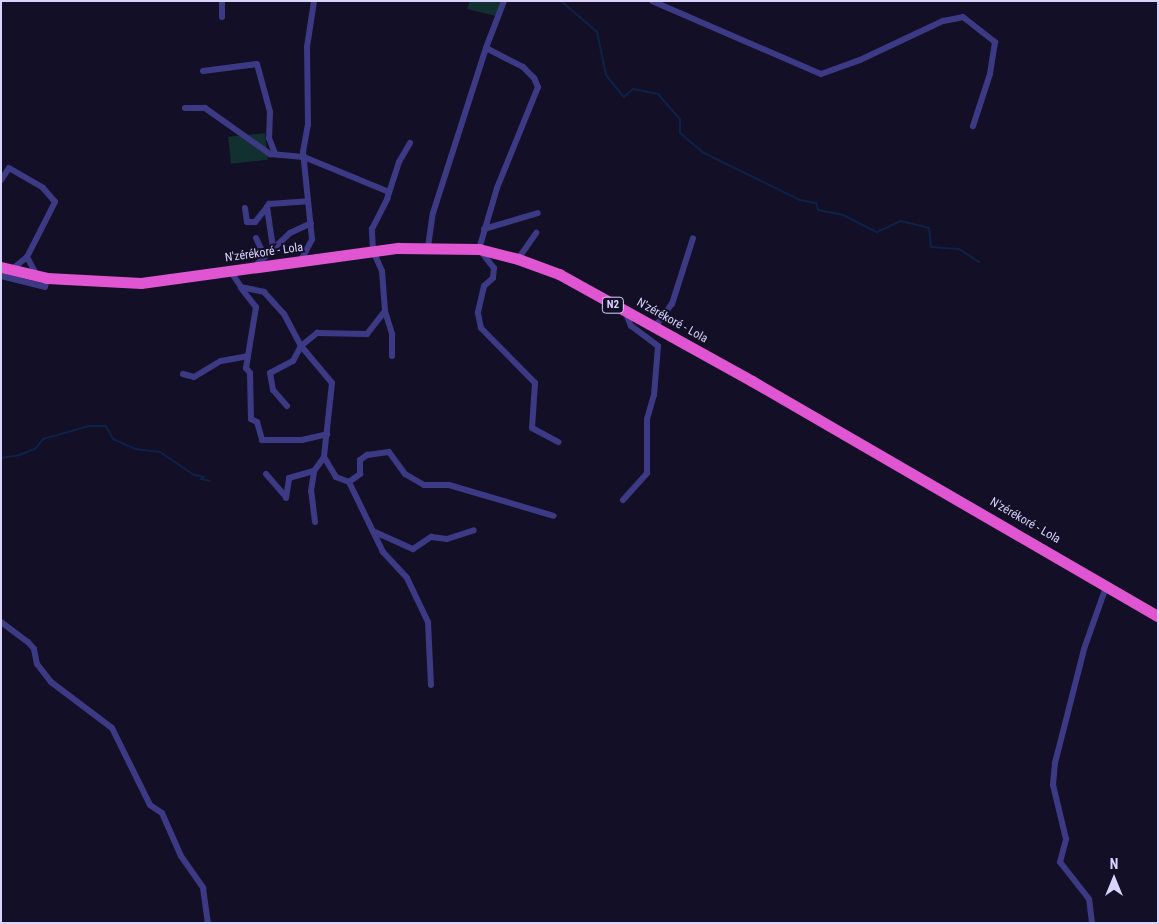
<!DOCTYPE html>
<html>
<head>
<meta charset="utf-8">
<style>
	body { margin:0 }
	#map { position:relative; width:1159px; height:924px; overflow:hidden; background:#130f26; font-family:"Roboto Condensed",sans-serif }
	div>[style] { position:absolute }
	[style*='--x'] { left:calc(var(--x)*1px); top:calc(var(--y)*1px); width:calc(var(--w)*1px); rotate:calc(var(--a)*1deg) }
	.green>* { inset:0; background:#12302f; transform-origin:0 0 }
	.stream>* { height:2px; margin:-1px; padding:0 1px; transform-origin:1px; border-radius:1px; background:#0c2248 }
	.minor>* { height:6px; margin:-3px; padding:0 3px; transform-origin:3px; border-radius:3px; background:#3d3a85 }
	.trunk>* { height:11px; margin:-5.5px; padding:0 5.5px; transform-origin:5.5px; border-radius:5.5px; background:#e055d1 }
	span { translate:-50% -50%; white-space:nowrap; text-align:center; line-height:1.15; -webkit-text-stroke:4px #130f26; paint-order:stroke }
	.shield-label span { padding:1px 4px; background:#130f26; border:1px solid; border-radius:4px; -webkit-text-stroke-width:0 }
	.shield-label { font-size:11px; color:#d9d4ff; font-weight:700 }
	.street-label { font-size:12px; color:#d9d4ff }
	.frame { position:absolute; inset:0; border:2px solid #d9d4ff; pointer-events:none }
	.north { position:absolute; left:1089px; top:854px; width:50px; height:50px; -webkit-text-stroke:4px #130f26; paint-order:stroke; rotate:0deg; font-size:14px; font-weight:700; line-height:20px; text-align:center; color:#d9d4ff }
	.north::after { content:''; display:block; margin:auto; width:18px; height:22px; background:#d9d4ff; clip-path:polygon(50% 0,100% 100%,50% 72%,0 100%) }
</style>
</head>
<body>
<div id="map">
	<div class="green">
		<i style="clip-path:polygon(470px 1px,502px 1px,496px 16px,467px 9px)"></i>
		<i style="left:265px;top:133px;width:27px;height:37px;rotate:84deg"></i>
	</div>
	<div class="stream">
		<i style="--x:561;--y:1;--w:48;--a:40.7"></i>
		<i style="--x:597;--y:32;--w:44;--a:78.2"></i>
		<i style="--x:606;--y:75;--w:28;--a:51"></i>
		<i style="--x:624;--y:97;--w:12;--a:-42"></i>
		<i style="--x:633;--y:89;--w:25;--a:11"></i>
		<i style="--x:658;--y:94;--w:33;--a:49"></i>
		<i style="--x:680;--y:119;--w:14;--a:90"></i>
		<i style="--x:680;--y:133;--w:31;--a:40"></i>
		<i style="--x:704;--y:153;--w:107;--a:26.1"></i>
		<i style="--x:800;--y:200;--w:16;--a:11"></i>
		<i style="--x:816;--y:203;--w:7;--a:74"></i>
		<i style="--x:818;--y:210;--w:25;--a:11"></i>
		<i style="--x:843;--y:215;--w:38;--a:27"></i>
		<i style="--x:877;--y:232;--w:26;--a:-25"></i>
		<i style="--x:901;--y:221;--w:29;--a:14"></i>
		<i style="--x:929;--y:228;--w:19;--a:84"></i>
		<i style="--x:931;--y:247;--w:28;--a:4"></i>
		<i style="--x:959;--y:249;--w:24;--a:33"></i>
		<i style="--x:1;--y:458;--w:18;--a:-9"></i>
		<i style="--x:19;--y:455;--w:17;--a:-21"></i>
		<i style="--x:35;--y:449;--w:13;--a:-51"></i>
		<i style="--x:43;--y:439;--w:48;--a:-15.8"></i>
		<i style="--x:89;--y:426;--w:17;--a:0"></i>
		<i style="--x:106;--y:426;--w:15;--a:62"></i>
		<i style="--x:113;--y:439;--w:24;--a:24"></i>
		<i style="--x:135;--y:449;--w:25;--a:7"></i>
		<i style="--x:160;--y:452;--w:41;--a:34.1"></i>
		<i style="--x:194;--y:475;--w:10;--a:11"></i>
		<i style="--x:204;--y:477;--w:4;--a:146"></i>
		<i style="--x:201;--y:479;--w:9;--a:13"></i>
	</div>
	<div class="minor">
		<i style="--x:222;--y:1;--w:16;--a:90"></i>
		<i style="--x:504;--y:1;--w:50;--a:111"></i>
		<i style="--x:486;--y:48;--w:42;--a:27.2"></i>
		<i style="--x:523;--y:67;--w:16;--a:45"></i>
		<i style="--x:534;--y:78;--w:10;--a:66"></i>
		<i style="--x:538;--y:87;--w:109;--a:112.1"></i>
		<i style="--x:497;--y:188;--w:64;--a:106.4"></i>
		<i style="--x:479;--y:249;--w:24;--a:52"></i>
		<i style="--x:494;--y:268;--w:10;--a:96"></i>
		<i style="--x:493;--y:278;--w:12;--a:138"></i>
		<i style="--x:484;--y:286;--w:28;--a:103"></i>
		<i style="--x:478;--y:313;--w:15;--a:79"></i>
		<i style="--x:481;--y:328;--w:77;--a:45.5"></i>
		<i style="--x:535;--y:383;--w:45;--a:93.8"></i>
		<i style="--x:532;--y:428;--w:30;--a:28"></i>
		<i style="--x:652;--y:1;--w:184;--a:23.4"></i>
		<i style="--x:821;--y:74;--w:41;--a:-19.7"></i>
		<i style="--x:860;--y:60;--w:92;--a:-25.2"></i>
		<i style="--x:943;--y:21;--w:20;--a:-11"></i>
		<i style="--x:963;--y:17;--w:41;--a:38"></i>
		<i style="--x:995;--y:42;--w:32;--a:99"></i>
		<i style="--x:990;--y:74;--w:55;--a:108.1"></i>
		<i style="--x:203;--y:71;--w:54;--a:-7.4"></i>
		<i style="--x:257;--y:64;--w:50;--a:74.8"></i>
		<i style="--x:270;--y:112;--w:26;--a:92"></i>
		<i style="--x:269;--y:138;--w:17;--a:69"></i>
		<i style="--x:185;--y:108;--w:20;--a:0"></i>
		<i style="--x:205;--y:108;--w:80;--a:35.3"></i>
		<i style="--x:270;--y:154;--w:34;--a:5"></i>
		<i style="--x:304;--y:157;--w:92;--a:22.4"></i>
		<i style="--x:1;--y:180;--w:14;--a:-56"></i>
		<i style="--x:9;--y:168;--w:39;--a:30"></i>
		<i style="--x:43;--y:188;--w:18;--a:49"></i>
		<i style="--x:55;--y:202;--w:62;--a:117"></i>
		<i style="--x:27;--y:257;--w:19;--a:141"></i>
		<i style="--x:267;--y:207;--w:4;--a:-56"></i>
		<i style="--x:269;--y:204;--w:39;--a:-4"></i>
		<i style="--x:245;--y:208;--w:14;--a:82"></i>
		<i style="--x:247;--y:222;--w:8;--a:0"></i>
		<i style="--x:255;--y:222;--w:19;--a:-51"></i>
		<i style="--x:267;--y:207;--w:41;--a:81.7"></i>
		<i style="--x:484;--y:229;--w:56;--a:-16.5"></i>
		<i style="--x:256;--y:238;--w:21;--a:65"></i>
		<i style="--x:428;--y:247;--w:34;--a:-82"></i>
		<i style="--x:433;--y:213;--w:173;--a:-72.2"></i>
		<i style="--x:27;--y:257;--w:21;--a:62"></i>
		<i style="--x:518;--y:259;--w:32;--a:-55"></i>
		<i style="--x:300;--y:262;--w:26;--a:-62"></i>
		<i style="--x:312;--y:239;--w:87;--a:-95.9"></i>
		<i style="--x:303;--y:152;--w:27;--a:-80"></i>
		<i style="--x:308;--y:125;--w:78;--a:-90.7"></i>
		<i style="--x:307;--y:47;--w:47;--a:-81.3"></i>
		<i style="--x:256;--y:265;--w:47;--a:-43.3"></i>
		<i style="--x:290;--y:233;--w:23;--a:-25"></i>
		<i style="--x:231;--y:272;--w:18;--a:56"></i>
		<i style="--x:241;--y:287;--w:24;--a:12"></i>
		<i style="--x:264;--y:292;--w:30;--a:48"></i>
		<i style="--x:284;--y:314;--w:36;--a:62"></i>
		<i style="--x:301;--y:346;--w:48;--a:50"></i>
		<i style="--x:332;--y:383;--w:74;--a:96.2"></i>
		<i style="--x:324;--y:457;--w:23;--a:59"></i>
		<i style="--x:336;--y:477;--w:14;--a:21"></i>
		<i style="--x:349;--y:482;--w:78;--a:64.1"></i>
		<i style="--x:383;--y:552;--w:35;--a:47"></i>
		<i style="--x:407;--y:578;--w:49;--a:64.5"></i>
		<i style="--x:428;--y:622;--w:63;--a:87.3"></i>
		<i style="--x:1;--y:276;--w:45;--a:14"></i>
		<i style="--x:45;--y:287;--w:9;--a:-77"></i>
		<i style="--x:241;--y:288;--w:24;--a:52"></i>
		<i style="--x:256;--y:307;--w:62;--a:99.3"></i>
		<i style="--x:246;--y:368;--w:6;--a:51"></i>
		<i style="--x:250;--y:373;--w:46;--a:88.8"></i>
		<i style="--x:251;--y:419;--w:7;--a:27"></i>
		<i style="--x:257;--y:422;--w:19;--a:74"></i>
		<i style="--x:262;--y:440;--w:40;--a:0"></i>
		<i style="--x:302;--y:440;--w:26;--a:-13"></i>
		<i style="--x:385;--y:311;--w:24;--a:73"></i>
		<i style="--x:392;--y:334;--w:22;--a:90"></i>
		<i style="--x:655;--y:327;--w:29;--a:-54"></i>
		<i style="--x:672;--y:304;--w:69;--a:-72.3"></i>
		<i style="--x:183;--y:374;--w:11;--a:15"></i>
		<i style="--x:194;--y:377;--w:31;--a:-31"></i>
		<i style="--x:221;--y:361;--w:27;--a:-10"></i>
		<i style="--x:287;--y:406;--w:21;--a:-131"></i>
		<i style="--x:273;--y:390;--w:17;--a:-100"></i>
		<i style="--x:270;--y:373;--w:26;--a:-28"></i>
		<i style="--x:293;--y:361;--w:17;--a:-62"></i>
		<i style="--x:301;--y:346;--w:21;--a:-39"></i>
		<i style="--x:317;--y:333;--w:50;--a:1.1"></i>
		<i style="--x:367;--y:334;--w:29;--a:-52"></i>
		<i style="--x:385;--y:311;--w:40;--a:-94.3"></i>
		<i style="--x:382;--y:271;--w:22;--a:-114"></i>
		<i style="--x:373;--y:251;--w:22;--a:-93"></i>
		<i style="--x:372;--y:229;--w:34;--a:-63"></i>
		<i style="--x:387;--y:199;--w:39;--a:-72"></i>
		<i style="--x:399;--y:162;--w:22;--a:-60"></i>
		<i style="--x:266;--y:474;--w:30;--a:49"></i>
		<i style="--x:349;--y:482;--w:14;--a:-36"></i>
		<i style="--x:360;--y:474;--w:14;--a:-90"></i>
		<i style="--x:360;--y:460;--w:9;--a:-36"></i>
		<i style="--x:367;--y:455;--w:22;--a:-8"></i>
		<i style="--x:389;--y:452;--w:27;--a:54"></i>
		<i style="--x:405;--y:474;--w:22;--a:30"></i>
		<i style="--x:424;--y:485;--w:25;--a:0"></i>
		<i style="--x:449;--y:485;--w:109;--a:16.4"></i>
		<i style="--x:286;--y:498;--w:20;--a:-81"></i>
		<i style="--x:289;--y:478;--w:26;--a:-16"></i>
		<i style="--x:623;--y:500;--w:36;--a:-48"></i>
		<i style="--x:647;--y:473;--w:54;--a:-90"></i>
		<i style="--x:647;--y:419;--w:25;--a:-74"></i>
		<i style="--x:654;--y:395;--w:49;--a:-85.3"></i>
		<i style="--x:658;--y:346;--w:34;--a:-143"></i>
		<i style="--x:631;--y:326;--w:16;--a:-112"></i>
		<i style="--x:315;--y:522;--w:31;--a:-97"></i>
		<i style="--x:311;--y:491;--w:20;--a:-81"></i>
		<i style="--x:314;--y:471;--w:17;--a:-54"></i>
		<i style="--x:375;--y:532;--w:42;--a:24.1"></i>
		<i style="--x:413;--y:549;--w:22;--a:-34"></i>
		<i style="--x:431;--y:537;--w:16;--a:7"></i>
		<i style="--x:447;--y:539;--w:28;--a:-18"></i>
		<i style="--x:1;--y:622;--w:34;--a:37"></i>
		<i style="--x:28;--y:642;--w:9;--a:49"></i>
		<i style="--x:34;--y:649;--w:15;--a:79"></i>
		<i style="--x:37;--y:664;--w:23;--a:52"></i>
		<i style="--x:51;--y:682;--w:76;--a:37"></i>
		<i style="--x:112;--y:728;--w:86;--a:63.7"></i>
		<i style="--x:150;--y:805;--w:14;--a:34"></i>
		<i style="--x:162;--y:813;--w:47;--a:66.2"></i>
		<i style="--x:181;--y:856;--w:39;--a:55"></i>
		<i style="--x:203;--y:888;--w:35;--a:82"></i>
		<i style="--x:1092;--y:923;--w:24;--a:-97"></i>
		<i style="--x:1089;--y:899;--w:47;--a:-128.1"></i>
		<i style="--x:1060;--y:862;--w:24;--a:-75"></i>
		<i style="--x:1066;--y:839;--w:56;--a:-103.5"></i>
		<i style="--x:1053;--y:785;--w:22;--a:-85"></i>
		<i style="--x:1055;--y:763;--w:118;--a:-75.7"></i>
		<i style="--x:1084;--y:649;--w:69;--a:-70.5"></i>
	</div>
	<div class="trunk">
		<i style="--x:1;--y:267;--w:47;--a:13.4"></i>
		<i style="--x:47;--y:278;--w:94;--a:3"></i>
		<i style="--x:141;--y:283;--w:259;--a:-7.8"></i>
		<i style="--x:398;--y:248;--w:81;--a:0.7"></i>
		<i style="--x:479;--y:249;--w:40;--a:14.4"></i>
		<i style="--x:518;--y:259;--w:44;--a:20.1"></i>
		<i style="--x:559;--y:274;--w:221;--a:29"></i>
		<i style="--x:752;--y:381;--w:469;--a:30.1"></i>
	</div>
	<div class="shield-label">
		<span style="left:613px;top:305px">N2</span>
	</div>
	<div class="street-label">
		<span style="left:264px;top:253px;rotate:-8deg">N'zérékoré - Lola</span>
		<span style="left:672px;top:321px;rotate:29deg">N'zérékoré - Lola</span>
		<span style="left:1025px;top:521px;rotate:30deg">N'zérékoré - Lola</span>
	</div>
	<div class="frame"></div>
	<div class="north">N</div>
</div>
</body>
</html>
